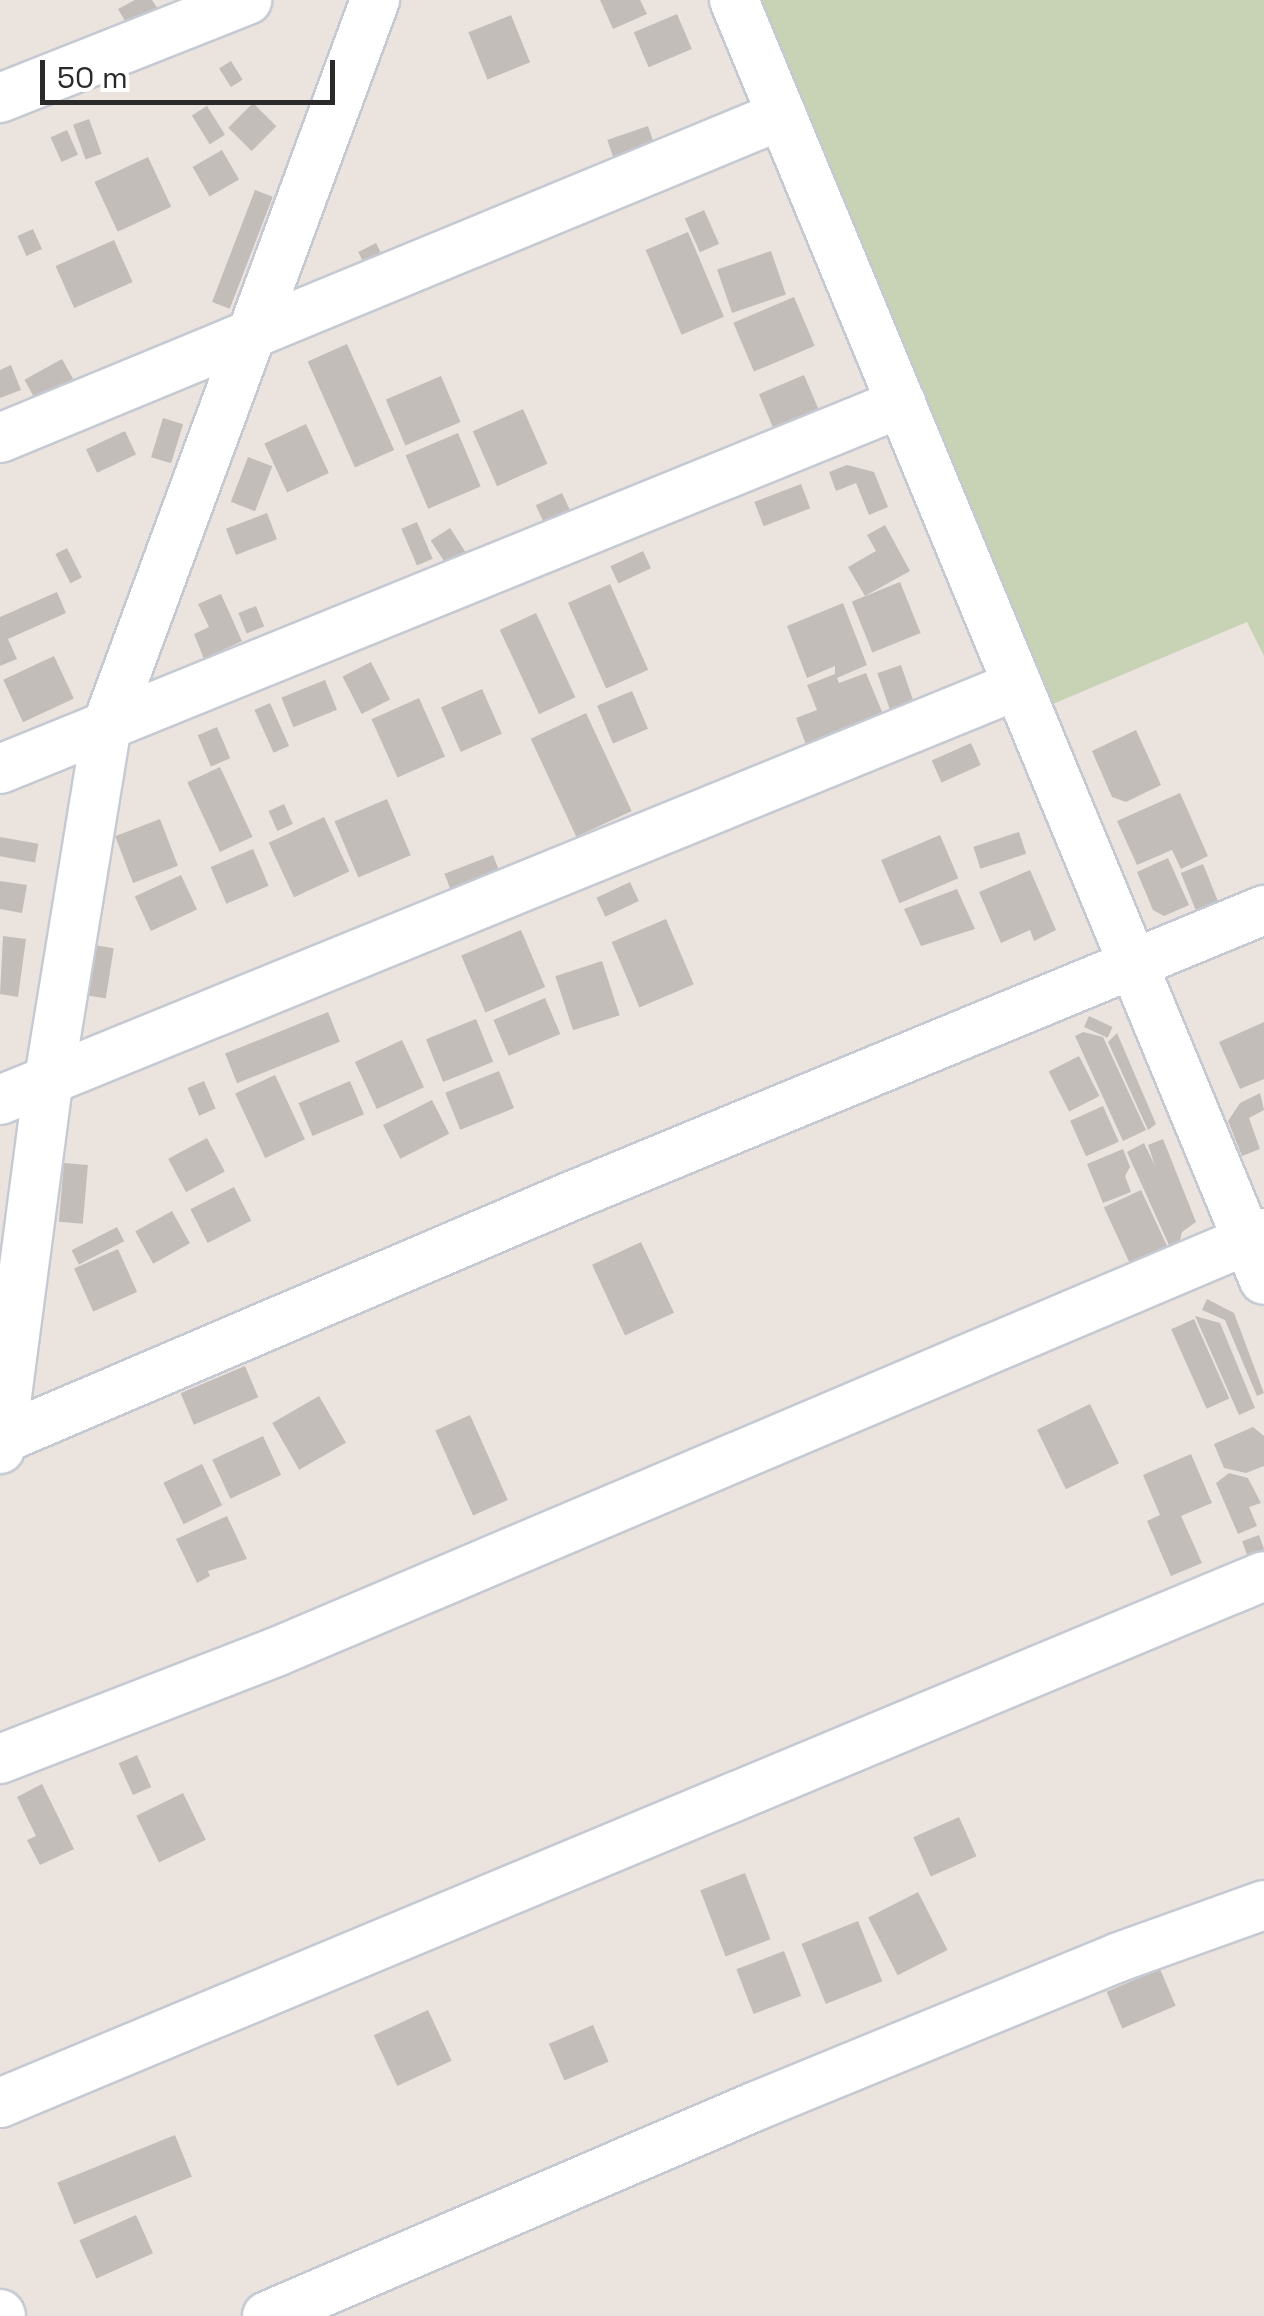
<!DOCTYPE html>
<html>
<head>
<meta charset="utf-8">
<style>
	body { margin:0 }
	#map { position:relative; width:1264px; height:2316px; overflow:hidden; background:#ebe3dd; font-family:"Space Grotesk",sans-serif }
	div>[style] { position:absolute }
	[style*='--x'] { left:calc(var(--x)*1px); top:calc(var(--y)*1px); width:calc(var(--w)*1px); rotate:calc(var(--a)*1deg) }
	.cemetery>* { inset:0; background:#c8d3b6 }
	.building>* { inset:0; background:#c3bdba; transform-origin:0 0 }
	.roads { filter:drop-shadow(2px 0 #c5cad2) drop-shadow(-2px 0 #c5cad2) drop-shadow(0 2px #c5cad2) drop-shadow(0 -2px #c5cad2) }
	.street>* { height:48px; margin:-24px; padding:0 24px; transform-origin:24px; border-radius:24px; background:#fff }
	span { translate:-50% -50%; white-space:nowrap; text-align:center; line-height:1.15; -webkit-text-stroke:8px #fff; paint-order:stroke }
	.scale { position:absolute; left:40px; top:60px; width:295px; height:45px; box-sizing:border-box; border:5px solid #2a2a2a; border-top:0; padding-left:12px; font-size:30px; line-height:35px; white-space:nowrap; color:#2a2a2a; -webkit-text-stroke:8px #fff; paint-order:stroke }
</style>
</head>
<body>
<div id="map">
	<div class="cemetery">
		<i style="clip-path:polygon(762px 0,1264px 0,1264px 656px,1247px 622px,1053px 704px)"></i>
	</div>
	<div class="building">
		<i style="clip-path:polygon(135px 0,152px 0,161px 14px,131px 31px,118px 9px)"></i>
		<i style="clip-path:polygon(600px 0,640px 0,647px 14px,613px 29px)"></i>
		<i style="left:677px;top:14px;width:38px;height:47px;rotate:67deg"></i>
		<i style="left:511px;top:15px;width:51px;height:46px;rotate:68deg"></i>
		<i style="left:231px;top:61px;width:22px;height:14px;rotate:58deg"></i>
		<i style="left:253px;top:103px;width:33px;height:35px;rotate:45deg"></i>
		<i style="left:207px;top:106px;width:34px;height:18px;rotate:58deg"></i>
		<i style="left:89px;top:119px;width:37px;height:17px;rotate:70deg"></i>
		<i style="left:648px;top:126px;width:24px;height:43px;rotate:71deg"></i>
		<i style="left:67px;top:130px;width:27px;height:18px;rotate:66deg"></i>
		<i style="left:222px;top:150px;width:34px;height:34px;rotate:60deg"></i>
		<i style="left:148px;top:157px;width:55px;height:59px;rotate:65deg"></i>
		<i style="left:255px;top:190px;width:19px;height:120px;rotate:21deg"></i>
		<i style="left:704px;top:210px;width:37px;height:21px;rotate:66deg"></i>
		<i style="left:33px;top:229px;width:22px;height:17px;rotate:66deg"></i>
		<i style="left:688px;top:232px;width:92px;height:46px;rotate:67deg"></i>
		<i style="left:114px;top:240px;width:46px;height:64px;rotate:66deg"></i>
		<i style="left:376px;top:243px;width:18px;height:20px;rotate:63deg"></i>
		<i style="left:771px;top:251px;width:46px;height:57px;rotate:71deg"></i>
		<i style="left:794px;top:297px;width:53px;height:66px;rotate:67deg"></i>
		<i style="left:347px;top:344px;width:116px;height:43px;rotate:66deg"></i>
		<i style="left:62px;top:359px;width:23px;height:43px;rotate:61deg"></i>
		<i style="clip-path:polygon(11px 365px,21px 390px,0 398px,0 370px)"></i>
		<i style="left:804px;top:375px;width:41px;height:49px;rotate:67deg"></i>
		<i style="left:441px;top:376px;width:50px;height:60px;rotate:67deg"></i>
		<i style="left:523px;top:409px;width:60px;height:55px;rotate:66deg"></i>
		<i style="left:163px;top:418px;width:21px;height:41px;rotate:17deg"></i>
		<i style="left:306px;top:424px;width:54px;height:46px;rotate:65deg"></i>
		<i style="left:125px;top:431px;width:26px;height:43px;rotate:65deg"></i>
		<i style="left:458px;top:433px;width:58px;height:57px;rotate:67deg"></i>
		<i style="left:248px;top:457px;width:26px;height:48px;rotate:21deg"></i>
		<i style="clip-path:polygon(847px 465px,874px 472px,888px 507px,869px 515px,856px 483px,836px 491px,829px 472px)"></i>
		<i style="left:801px;top:484px;width:26px;height:50px;rotate:69deg"></i>
		<i style="left:562px;top:493px;width:19px;height:29px;rotate:65deg"></i>
		<i style="left:267px;top:513px;width:28px;height:44px;rotate:69deg"></i>
		<i style="left:417px;top:522px;width:40px;height:17px;rotate:67deg"></i>
		<i style="clip-path:polygon(885px 525px,910px 571px,865px 596px,848px 567px,876px 551px,867px 535px)"></i>
		<i style="left:450px;top:528px;width:30px;height:23px;rotate:57deg"></i>
		<i style="left:67px;top:548px;width:33px;height:13px;rotate:63deg"></i>
		<i style="left:643px;top:551px;width:19px;height:36px;rotate:65deg"></i>
		<i style="left:900px;top:582px;width:55px;height:52px;rotate:68deg"></i>
		<i style="left:610px;top:584px;width:94px;height:46px;rotate:66deg"></i>
		<i style="clip-path:polygon(57px 592px,66px 613px,8px 639px,17px 659px,0 666px,0 617px)"></i>
		<i style="clip-path:polygon(221px 594px,242px 641px,204px 659px,194px 634px,209px 627px,198px 604px)"></i>
		<i style="clip-path:polygon(843px 603px,867px 665px,837px 678px,839px 683px,866px 673px,885px 719px,808px 750px,796px 718px,817px 710px,807px 685px,835px 674px,835px 666px,807px 678px,787px 626px)"></i>
		<i style="left:256px;top:606px;width:22px;height:19px;rotate:68deg"></i>
		<i style="left:536px;top:613px;width:93px;height:40px;rotate:65deg"></i>
		<i style="left:54px;top:656px;width:47px;height:56px;rotate:65deg"></i>
		<i style="left:371px;top:662px;width:42px;height:32px;rotate:63deg"></i>
		<i style="left:901px;top:665px;width:39px;height:25px;rotate:71deg"></i>
		<i style="left:325px;top:680px;width:32px;height:47px;rotate:68deg"></i>
		<i style="left:482px;top:689px;width:49px;height:45px;rotate:66deg"></i>
		<i style="left:632px;top:691px;width:41px;height:38px;rotate:67deg"></i>
		<i style="left:419px;top:698px;width:64px;height:52px;rotate:66deg"></i>
		<i style="left:270px;top:703px;width:47px;height:17px;rotate:66deg"></i>
		<i style="left:586px;top:713px;width:108px;height:61px;rotate:65deg"></i>
		<i style="left:217px;top:727px;width:34px;height:21px;rotate:67deg"></i>
		<i style="clip-path:polygon(1136px 730px,1161px 785px,1126px 802px,1112px 797px,1092px 751px)"></i>
		<i style="left:971px;top:743px;width:24px;height:43px;rotate:66deg"></i>
		<i style="left:220px;top:767px;width:77px;height:36px;rotate:65deg"></i>
		<i style="clip-path:polygon(1180px 793px,1208px 856px,1181px 869px,1172px 850px,1137px 865px,1117px 821px)"></i>
		<i style="left:387px;top:799px;width:61px;height:57px;rotate:67deg"></i>
		<i style="left:284px;top:804px;width:22px;height:17px;rotate:66deg"></i>
		<i style="left:324px;top:817px;width:60px;height:61px;rotate:65deg"></i>
		<i style="left:160px;top:819px;width:50px;height:48px;rotate:69deg"></i>
		<i style="left:1019px;top:832px;width:23px;height:48px;rotate:72deg"></i>
		<i style="left:940px;top:835px;width:47px;height:64px;rotate:67deg"></i>
		<i style="left:0;top:837px;width:39px;height:19px;rotate:10deg"></i>
		<i style="left:253px;top:849px;width:40px;height:46px;rotate:67deg"></i>
		<i style="left:493px;top:855px;width:22px;height:52px;rotate:69deg"></i>
		<i style="clip-path:polygon(1168px 858px,1189px 905px,1164px 916px,1153px 910px,1137px 872px)"></i>
		<i style="left:1203px;top:864px;width:46px;height:24px;rotate:68deg"></i>
		<i style="clip-path:polygon(1030px 870px,1056px 930px,1034px 941px,1030px 930px,1001px 943px,979px 892px)"></i>
		<i style="left:181px;top:875px;width:38px;height:51px;rotate:65deg"></i>
		<i style="clip-path:polygon(0 881px,27px 885px,22px 913px,0 909px)"></i>
		<i style="left:630px;top:882px;width:21px;height:37px;rotate:65deg"></i>
		<i style="clip-path:polygon(957px 889px,975px 929px,921px 946px,904px 909px)"></i>
		<i style="left:666px;top:919px;width:71px;height:59px;rotate:67deg"></i>
		<i style="left:521px;top:930px;width:62px;height:65px;rotate:67deg"></i>
		<i style="clip-path:polygon(3px 936px,26px 939px,18px 997px,0 994px)"></i>
		<i style="left:94px;top:945px;width:20px;height:51px;rotate:9deg"></i>
		<i style="left:602px;top:961px;width:57px;height:49px;rotate:72deg"></i>
		<i style="left:545px;top:998px;width:39px;height:56px;rotate:67deg"></i>
		<i style="left:328px;top:1012px;width:32px;height:111px;rotate:68deg"></i>
		<i style="left:1089px;top:1016px;width:26px;height:12px;rotate:25deg"></i>
		<i style="left:476px;top:1019px;width:46px;height:54px;rotate:68deg"></i>
		<i style="clip-path:polygon(1264px 1022px,1264px 1079px,1240px 1089px,1219px 1042px)"></i>
		<i style="clip-path:polygon(1083px 1032px,1103px 1037px,1146px 1130px,1123px 1141px,1075px 1036px)"></i>
		<i style="clip-path:polygon(1117px 1033px,1156px 1124px,1148px 1130px,1108px 1042px)"></i>
		<i style="left:402px;top:1040px;width:52px;height:52px;rotate:65deg"></i>
		<i style="left:1079px;top:1056px;width:45px;height:34px;rotate:63deg"></i>
		<i style="left:499px;top:1071px;width:40px;height:58px;rotate:68deg"></i>
		<i style="left:275px;top:1075px;width:71px;height:44px;rotate:65deg"></i>
		<i style="left:204px;top:1081px;width:30px;height:18px;rotate:67deg"></i>
		<i style="left:350px;top:1081px;width:36px;height:56px;rotate:67deg"></i>
		<i style="clip-path:polygon(1260px 1093px,1264px 1110px,1249px 1118px,1260px 1149px,1242px 1156px,1228px 1121px,1240px 1103px)"></i>
		<i style="left:432px;top:1100px;width:38px;height:55px;rotate:63deg"></i>
		<i style="left:1103px;top:1106px;width:39px;height:36px;rotate:66deg"></i>
		<i style="left:207px;top:1138px;width:38px;height:44px;rotate:62deg"></i>
		<i style="clip-path:polygon(1163px 1139px,1196px 1222px,1182px 1232px,1177px 1253px,1173px 1254px,1127px 1152px,1144px 1143px,1155px 1166px,1148px 1145px)"></i>
		<i style="clip-path:polygon(1123px 1149px,1130px 1167px,1125px 1176px,1131px 1192px,1103px 1203px,1087px 1164px)"></i>
		<i style="left:64px;top:1163px;width:24px;height:59px;rotate:5deg"></i>
		<i style="left:234px;top:1187px;width:38px;height:49px;rotate:63deg"></i>
		<i style="left:1141px;top:1190px;width:66px;height:41px;rotate:65deg"></i>
		<i style="left:172px;top:1211px;width:37px;height:42px;rotate:61deg"></i>
		<i style="left:117px;top:1227px;width:16px;height:51px;rotate:63deg"></i>
		<i style="left:641px;top:1242px;width:78px;height:54px;rotate:65deg"></i>
		<i style="left:118px;top:1249px;width:47px;height:48px;rotate:66deg"></i>
		<i style="clip-path:polygon(1207px 1299px,1234px 1313px,1264px 1393px,1257px 1396px,1225px 1320px,1202px 1310px)"></i>
		<i style="clip-path:polygon(1195px 1316px,1220px 1323px,1255px 1408px,1239px 1415px)"></i>
		<i style="left:1194px;top:1319px;width:87px;height:25px;rotate:66deg"></i>
		<i style="left:245px;top:1366px;width:34px;height:70px;rotate:67deg"></i>
		<i style="left:319px;top:1396px;width:54px;height:54px;rotate:60deg"></i>
		<i style="left:1090px;top:1404px;width:66px;height:59px;rotate:64deg"></i>
		<i style="left:470px;top:1415px;width:93px;height:38px;rotate:66deg"></i>
		<i style="clip-path:polygon(1253px 1427px,1264px 1436px,1264px 1466px,1246px 1473px,1224px 1468px,1214px 1444px)"></i>
		<i style="left:263px;top:1436px;width:43px;height:56px;rotate:65deg"></i>
		<i style="clip-path:polygon(1191px 1454px,1212px 1503px,1181px 1516px,1202px 1563px,1171px 1576px,1147px 1521px,1160px 1515px,1143px 1475px)"></i>
		<i style="left:202px;top:1464px;width:46px;height:43px;rotate:64deg"></i>
		<i style="clip-path:polygon(1229px 1473px,1248px 1478px,1261px 1503px,1249px 1507px,1257px 1526px,1238px 1534px,1216px 1483px)"></i>
		<i style="clip-path:polygon(227px 1516px,247px 1559px,208px 1571px,210px 1576px,197px 1583px,176px 1539px)"></i>
		<i style="left:1259px;top:1535px;width:15px;height:18px;rotate:70deg"></i>
		<i style="left:137px;top:1755px;width:35px;height:20px;rotate:66deg"></i>
		<i style="clip-path:polygon(42px 1784px,74px 1849px,40px 1865px,27px 1840px,36px 1836px,17px 1797px)"></i>
		<i style="left:183px;top:1793px;width:52px;height:52px;rotate:64deg"></i>
		<i style="left:959px;top:1817px;width:43px;height:50px;rotate:66deg"></i>
		<i style="left:745px;top:1873px;width:71px;height:48px;rotate:69deg"></i>
		<i style="left:918px;top:1892px;width:65px;height:56px;rotate:63deg"></i>
		<i style="left:858px;top:1921px;width:65px;height:61px;rotate:68deg"></i>
		<i style="left:784px;top:1951px;width:48px;height:51px;rotate:69deg"></i>
		<i style="left:1160px;top:1969px;width:40px;height:58px;rotate:67deg"></i>
		<i style="left:428px;top:2010px;width:56px;height:60px;rotate:65deg"></i>
		<i style="left:593px;top:2025px;width:40px;height:48px;rotate:67deg"></i>
		<i style="left:175px;top:2135px;width:45px;height:127px;rotate:68deg"></i>
		<i style="left:136px;top:2215px;width:42px;height:62px;rotate:66deg"></i>
	</div>
	<div class="roads">
		<div class="street">
			<i style="--x:734;--y:0;--w:1385;--a:67.51"></i>
			<i style="--x:0;--y:98;--w:266;--a:-21.6"></i>
			<i style="--x:0;--y:438;--w:846;--a:-22.44"></i>
			<i style="--x:0;--y:769;--w:973;--a:-22.09"></i>
			<i style="--x:0;--y:1100;--w:1099;--a:-22.18"></i>
			<i style="--x:0;--y:1440;--w:619;--a:-23.13"></i>
			<i style="--x:569;--y:1197;--w:752;--a:-22.44"></i>
			<i style="--x:0;--y:1449;--w:373;--a:-82.5"></i>
			<i style="--x:49;--y:1079;--w:359;--a:-80.7"></i>
			<i style="--x:107;--y:725;--w:773;--a:-69.71"></i>
			<i style="--x:0;--y:1759;--w:296;--a:-21.2"></i>
			<i style="--x:276;--y:1652;--w:1073;--a:-22.98"></i>
			<i style="--x:0;--y:2103;--w:1369;--a:-22.63"></i>
			<i style="--x:0;--y:2314;--w:2;--a:63"></i>
			<i style="--x:267;--y:2316;--w:532;--a:-23.24"></i>
			<i style="--x:756;--y:2106;--w:392;--a:-22.3"></i>
			<i style="--x:1119;--y:1957;--w:154;--a:-19.7"></i>
		</div>
	</div>
	<div class="scale">50 m</div>
</div>
</body>
</html>
